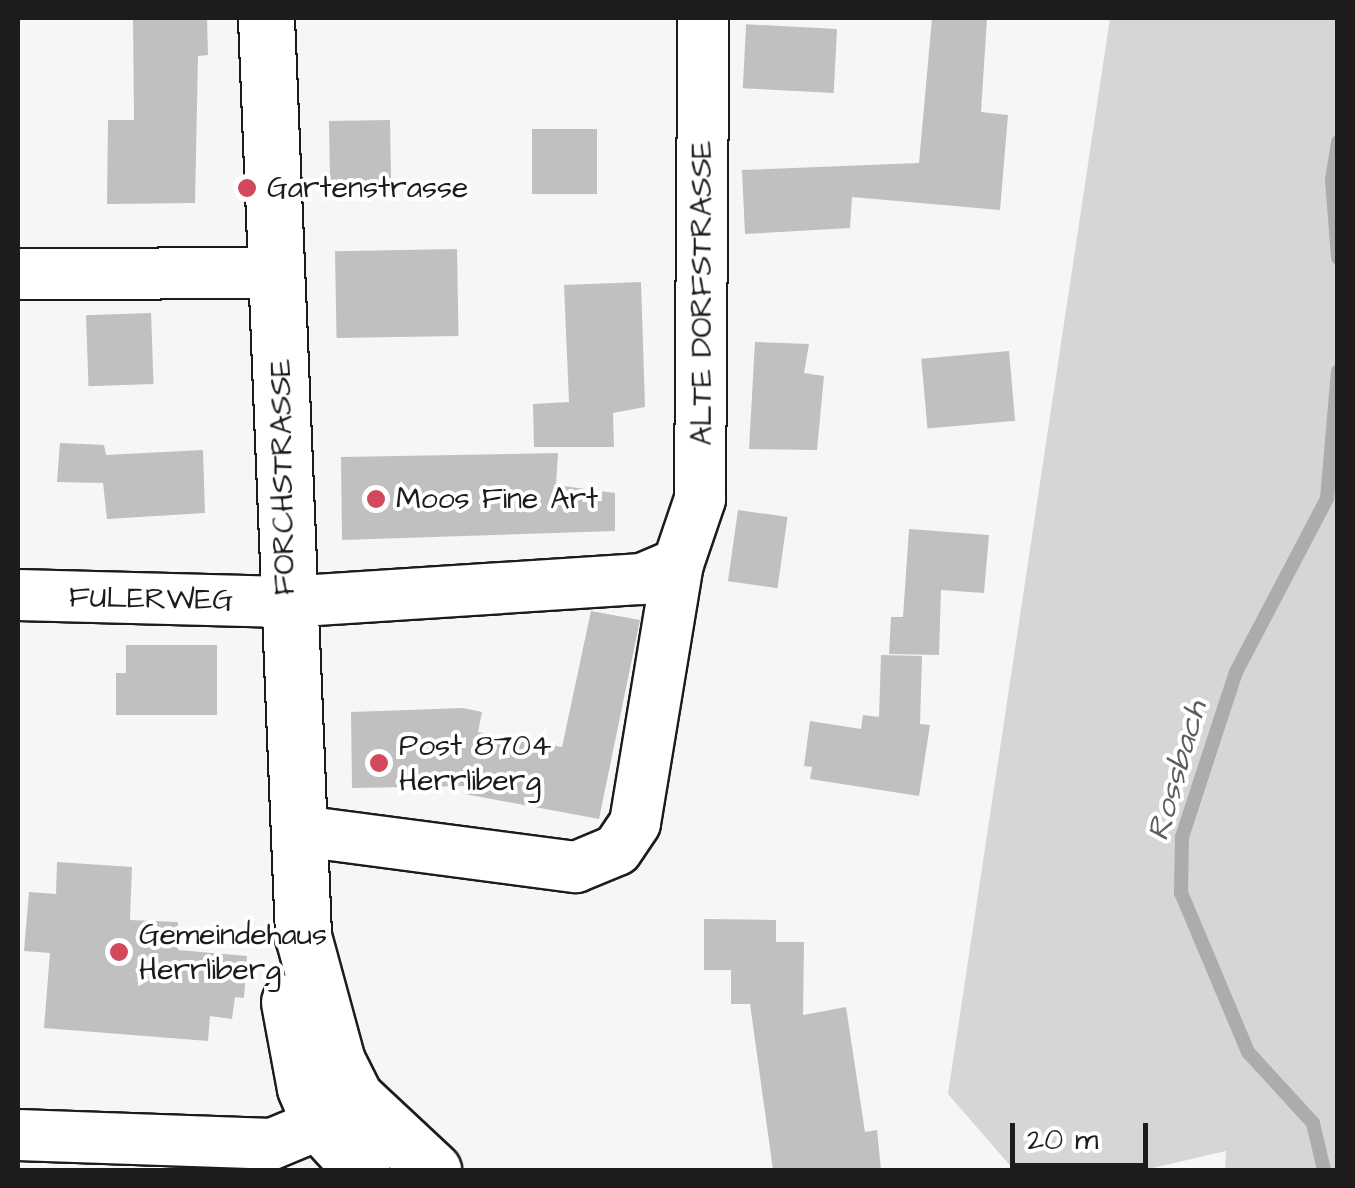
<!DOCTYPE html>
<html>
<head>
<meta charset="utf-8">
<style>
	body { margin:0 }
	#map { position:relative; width:1355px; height:1188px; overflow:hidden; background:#f6f6f6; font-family:"Architects Daughter",sans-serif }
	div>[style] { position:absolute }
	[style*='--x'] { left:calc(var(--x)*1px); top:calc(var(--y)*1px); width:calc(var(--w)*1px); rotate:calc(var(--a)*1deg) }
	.green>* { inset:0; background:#d6d6d6 }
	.stream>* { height:14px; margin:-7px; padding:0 7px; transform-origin:7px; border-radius:7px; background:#acacac }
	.building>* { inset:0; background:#c0c0c0; transform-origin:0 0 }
	.roads { filter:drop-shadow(2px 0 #1c1c1c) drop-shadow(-2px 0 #1c1c1c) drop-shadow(0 2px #1c1c1c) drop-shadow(0 -2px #1c1c1c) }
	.minor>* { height:50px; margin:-25px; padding:0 25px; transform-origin:25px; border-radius:25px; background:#fff }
	.secondary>* { height:55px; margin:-27.5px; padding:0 27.5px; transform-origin:27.5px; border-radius:27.5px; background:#fff }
	.dots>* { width:28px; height:28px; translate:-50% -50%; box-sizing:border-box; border:5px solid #fff; border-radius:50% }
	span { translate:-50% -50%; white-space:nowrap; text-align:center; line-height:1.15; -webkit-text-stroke:8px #fff; paint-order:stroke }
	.poi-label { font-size:30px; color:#1c1c1c }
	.left { translate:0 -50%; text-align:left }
	.street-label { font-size:30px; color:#1c1c1c }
	.water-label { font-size:32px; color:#5d5d5d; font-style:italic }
	.frame { position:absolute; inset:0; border:20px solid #1c1c1c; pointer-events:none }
	.scale { position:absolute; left:1010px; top:1123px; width:138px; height:45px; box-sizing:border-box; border:5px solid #1c1c1c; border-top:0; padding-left:12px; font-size:30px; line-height:35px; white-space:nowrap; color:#1c1c1c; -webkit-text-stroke:8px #fff; paint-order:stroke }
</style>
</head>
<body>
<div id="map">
	<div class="green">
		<i style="clip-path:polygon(1110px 18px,1337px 18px,1337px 1170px,1225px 1170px,1226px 1151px,1144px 1170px,1014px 1170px,948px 1094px)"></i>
	</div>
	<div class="stream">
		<i style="--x:1338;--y:142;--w:38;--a:99"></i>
		<i style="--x:1332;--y:180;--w:78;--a:85.6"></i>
		<i style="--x:1324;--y:1170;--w:48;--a:-103.2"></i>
		<i style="--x:1313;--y:1123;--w:96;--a:-132.5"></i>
		<i style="--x:1248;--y:1052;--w:173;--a:-112.8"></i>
		<i style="--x:1181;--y:893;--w:56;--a:-89"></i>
		<i style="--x:1182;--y:837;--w:174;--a:-71.9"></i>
		<i style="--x:1236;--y:672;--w:195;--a:-62.3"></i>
		<i style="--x:1327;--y:499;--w:128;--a:-85.1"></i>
	</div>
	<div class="building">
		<i style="clip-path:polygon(133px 18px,207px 18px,208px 55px,198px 56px,195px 203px,107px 204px,108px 120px,134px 120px)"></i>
		<i style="clip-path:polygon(932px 18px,987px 18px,981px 112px,1008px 115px,1000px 210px,852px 197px,850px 228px,745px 234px,742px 170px,919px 163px)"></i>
		<i style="left:837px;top:29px;width:64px;height:91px;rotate:93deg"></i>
		<i style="left:390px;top:120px;width:60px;height:61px;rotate:89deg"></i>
		<i style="left:532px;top:129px;width:65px;height:65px"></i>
		<i style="left:457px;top:249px;width:87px;height:122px;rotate:89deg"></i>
		<i style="clip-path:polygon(641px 282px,645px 407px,613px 413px,614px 447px,534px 447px,533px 404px,569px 402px,564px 285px)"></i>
		<i style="left:151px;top:313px;width:71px;height:65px;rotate:88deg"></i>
		<i style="clip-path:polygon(755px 342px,809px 344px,804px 373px,824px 376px,817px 450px,749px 449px)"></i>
		<i style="left:1009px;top:351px;width:70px;height:88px;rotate:85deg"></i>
		<i style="clip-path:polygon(60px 443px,104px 445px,106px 455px,203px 450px,205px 513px,107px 519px,103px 483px,57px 482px)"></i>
		<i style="clip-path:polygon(558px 453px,556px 485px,615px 493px,615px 531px,342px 540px,341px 457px)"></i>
		<i style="left:738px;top:510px;width:50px;height:72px;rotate:8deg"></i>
		<i style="clip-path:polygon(909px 529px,989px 535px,984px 593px,941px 590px,939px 655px,889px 654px,891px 617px,903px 617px)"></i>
		<i style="clip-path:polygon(591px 611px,640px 620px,599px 819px,465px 794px,465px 786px,352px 788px,351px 712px,463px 708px,482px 712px,478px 732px,562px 747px)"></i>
		<i style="clip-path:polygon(126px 645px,217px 645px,217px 715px,116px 715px,116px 673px,126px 673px)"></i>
		<i style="clip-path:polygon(881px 655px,922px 656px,920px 724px,930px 725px,919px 796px,810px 779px,812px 767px,804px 766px,810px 721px,861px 729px,863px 715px,879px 717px)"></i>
		<i style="clip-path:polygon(57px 862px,132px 867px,130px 920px,178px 922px,178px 950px,247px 956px,244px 998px,235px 997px,232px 1019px,210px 1016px,208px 1041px,44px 1028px,50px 953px,24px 951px,29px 892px,56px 894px)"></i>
		<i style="clip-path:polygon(704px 919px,776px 920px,776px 942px,804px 942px,803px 1015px,846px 1007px,865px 1132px,877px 1130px,881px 1170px,773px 1170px,750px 1004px,731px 1004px,731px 970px,704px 970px)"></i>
	</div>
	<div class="roads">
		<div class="minor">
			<i style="--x:18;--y:274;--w:260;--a:-0.2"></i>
			<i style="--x:18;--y:595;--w:267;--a:1.5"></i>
			<i style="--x:285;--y:602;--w:358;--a:-3.7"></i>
			<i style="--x:642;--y:579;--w:39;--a:-23"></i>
			<i style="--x:301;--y:831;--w:277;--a:7.5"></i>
			<i style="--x:576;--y:867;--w:44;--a:-22.5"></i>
			<i style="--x:617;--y:850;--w:32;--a:-56"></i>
			<i style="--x:635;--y:823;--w:263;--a:-80.6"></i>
			<i style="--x:678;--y:564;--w:69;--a:-71.3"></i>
			<i style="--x:700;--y:499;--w:481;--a:-89.6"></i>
			<i style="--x:18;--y:1135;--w:254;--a:2"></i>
			<i style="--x:272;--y:1144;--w:52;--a:-22.6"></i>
		</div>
		<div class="secondary">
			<i style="--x:266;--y:18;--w:919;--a:87.69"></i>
			<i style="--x:303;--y:936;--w:130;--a:74.8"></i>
			<i style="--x:337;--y:1061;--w:40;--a:63.4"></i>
			<i style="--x:355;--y:1097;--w:107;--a:43.1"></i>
			<i style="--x:289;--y:1002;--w:87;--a:79.5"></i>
			<i style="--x:305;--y:1088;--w:39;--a:67"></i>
			<i style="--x:320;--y:1124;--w:62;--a:47.6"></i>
		</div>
	</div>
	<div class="dots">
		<i style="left:247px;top:188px;background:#d1495b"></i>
		<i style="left:376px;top:499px;background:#d1495b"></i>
		<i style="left:379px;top:763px;background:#d1495b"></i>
		<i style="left:119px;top:952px;background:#d1495b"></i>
	</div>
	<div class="poi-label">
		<span class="left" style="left:267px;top:188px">Gartenstrasse</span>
		<span class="left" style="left:396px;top:499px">Moos Fine Art</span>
		<span class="left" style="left:399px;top:763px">Post 8704<br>Herrliberg</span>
		<span class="left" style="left:139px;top:952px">Gemeindehaus<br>Herrliberg</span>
	</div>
	<div class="street-label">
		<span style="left:702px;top:293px;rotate:-90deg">ALTE DORFSTRASSE</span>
		<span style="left:283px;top:477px;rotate:-91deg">FORCHSTRASSE</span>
		<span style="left:151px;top:599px;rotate:1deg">FULERWEG</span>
	</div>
	<div class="water-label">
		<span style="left:1178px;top:771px;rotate:-74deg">Rossbach</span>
	</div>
	<div class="frame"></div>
	<div class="scale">20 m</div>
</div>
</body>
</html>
